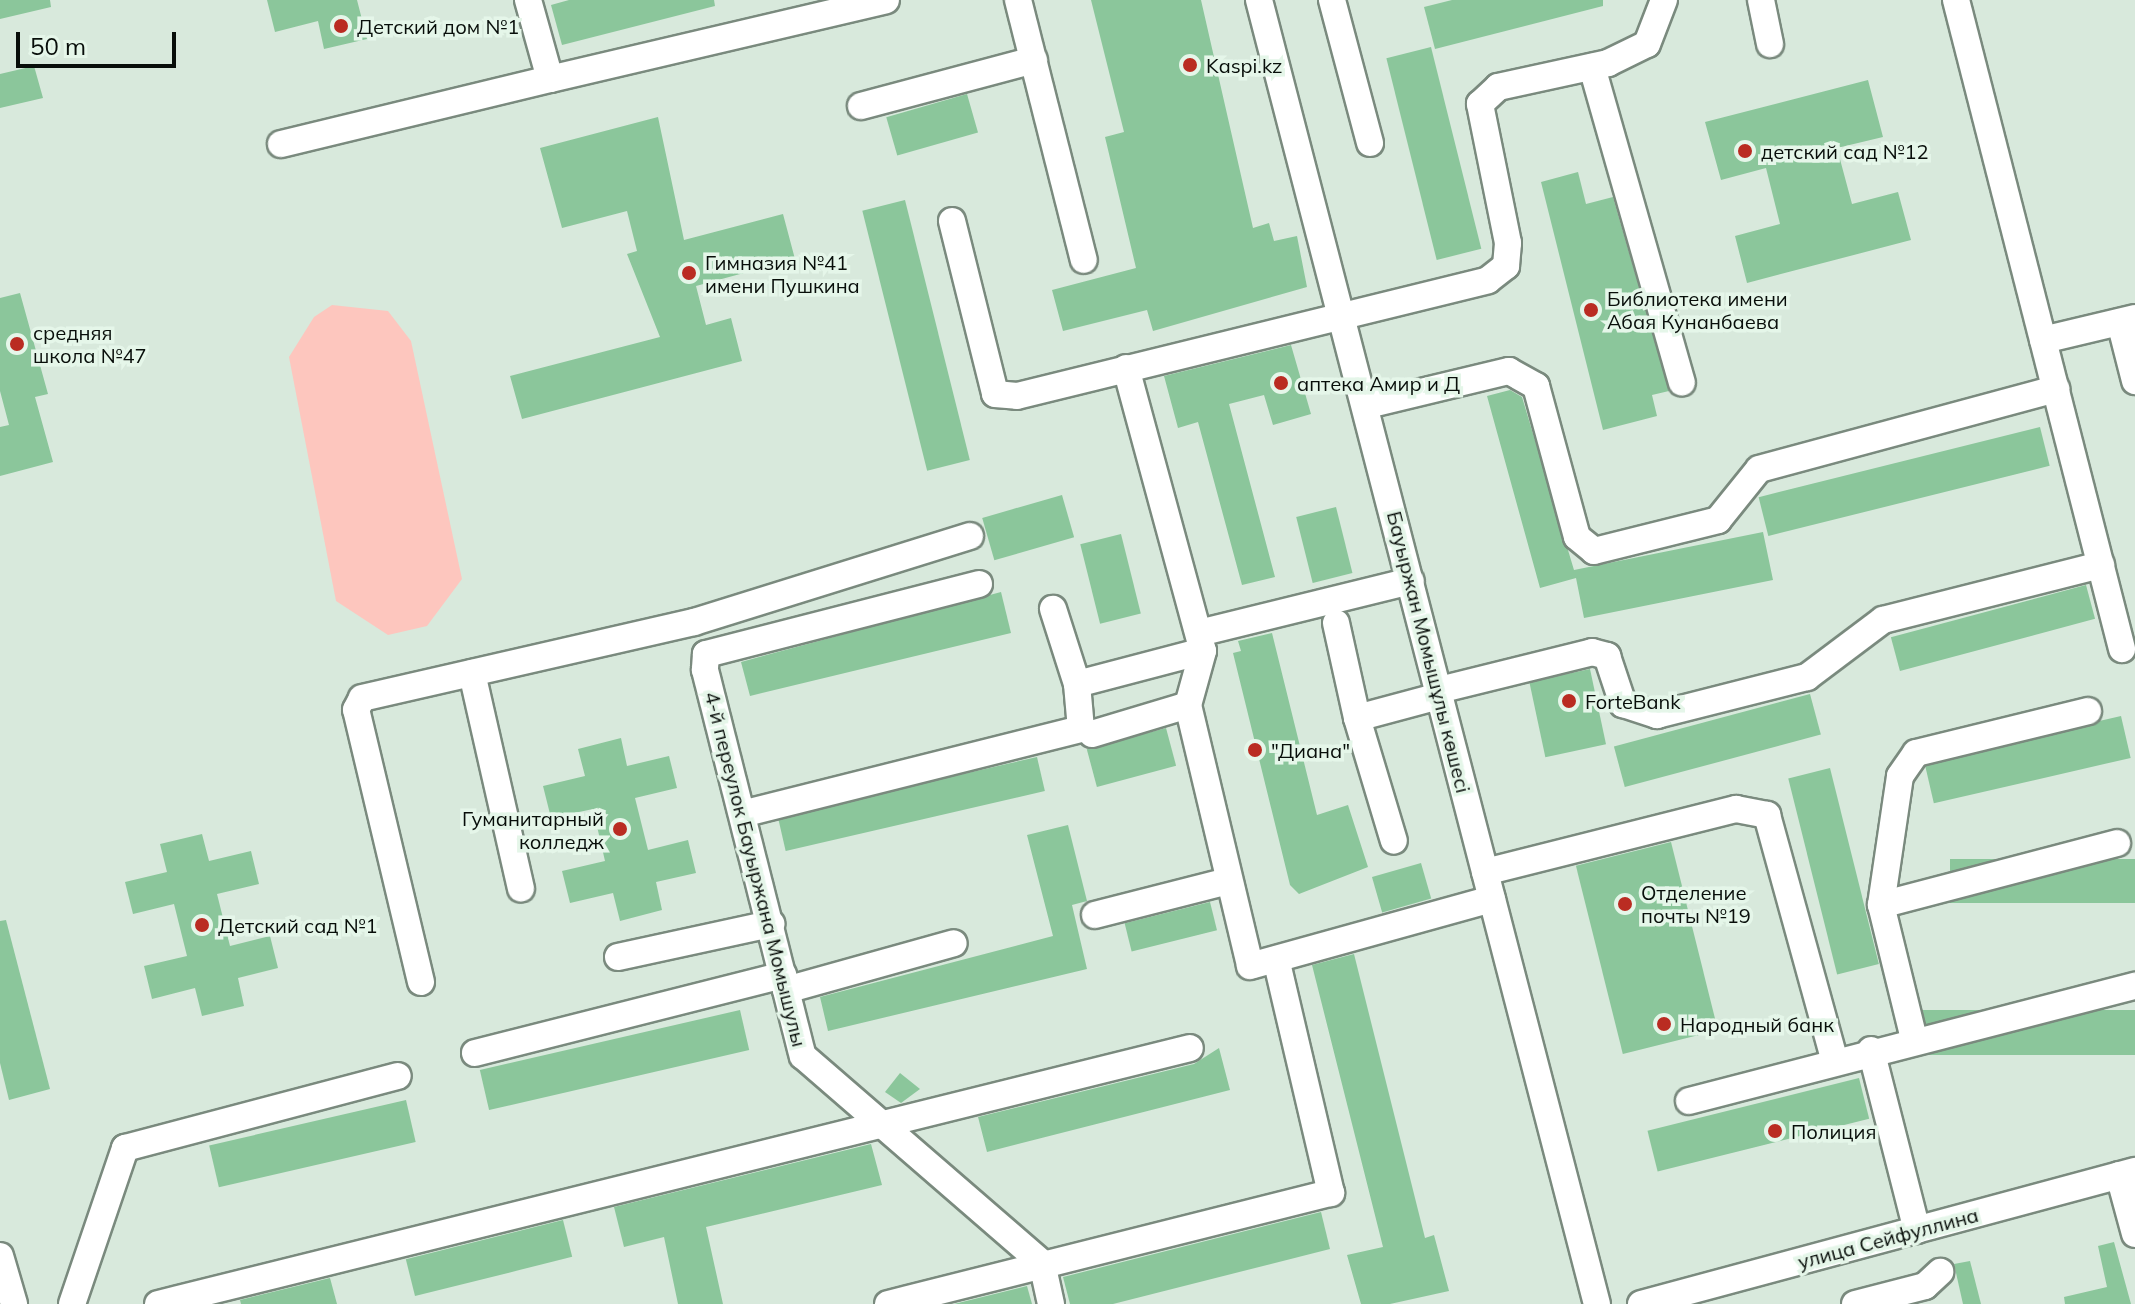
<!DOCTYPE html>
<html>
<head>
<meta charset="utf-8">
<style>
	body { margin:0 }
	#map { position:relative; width:2135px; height:1304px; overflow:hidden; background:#d8e9dc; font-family:Mulish,sans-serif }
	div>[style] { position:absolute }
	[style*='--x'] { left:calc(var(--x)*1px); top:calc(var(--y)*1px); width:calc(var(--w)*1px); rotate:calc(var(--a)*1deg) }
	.green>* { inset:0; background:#fdc6be }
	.building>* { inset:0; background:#8bc69b; transform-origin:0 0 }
	.roads { filter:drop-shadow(2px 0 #7a8a7e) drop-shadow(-2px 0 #7a8a7e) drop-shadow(0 2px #7a8a7e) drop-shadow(0 -2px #7a8a7e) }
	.minor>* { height:26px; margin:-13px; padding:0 13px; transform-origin:13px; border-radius:13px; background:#fff }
	.dots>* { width:22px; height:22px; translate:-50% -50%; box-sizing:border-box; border:4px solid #e5f6e9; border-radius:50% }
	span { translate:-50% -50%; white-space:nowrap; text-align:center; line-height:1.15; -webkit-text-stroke:7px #e5f6e9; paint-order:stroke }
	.poi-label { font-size:20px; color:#080e0a }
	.left { translate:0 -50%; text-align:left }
	.right { translate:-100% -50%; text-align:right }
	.street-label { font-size:20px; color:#080e0a }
	.scale { position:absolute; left:16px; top:32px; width:160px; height:36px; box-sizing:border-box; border:4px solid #080e0a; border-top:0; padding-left:10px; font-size:24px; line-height:28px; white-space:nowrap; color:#080e0a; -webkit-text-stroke:6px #e5f6e9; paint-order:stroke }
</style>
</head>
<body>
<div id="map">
	<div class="green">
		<i style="clip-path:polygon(332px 305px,388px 311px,411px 341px,462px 579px,427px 626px,388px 635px,336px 601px,289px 357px,314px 317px)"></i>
	</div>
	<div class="building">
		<i style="clip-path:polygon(0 0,50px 0,51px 7px,0 19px)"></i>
		<i style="clip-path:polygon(267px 0,357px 0,367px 39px,324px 49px,318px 21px,275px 32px)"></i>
		<i style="clip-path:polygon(569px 0,714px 0,715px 6px,562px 45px,551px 5px)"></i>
		<i style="clip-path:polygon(1091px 0,1201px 0,1253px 228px,1269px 223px,1274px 241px,1297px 236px,1307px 287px,1153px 331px,1147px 310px,1063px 331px,1052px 290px,1136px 268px,1105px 137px,1124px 132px)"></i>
		<i style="clip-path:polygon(1452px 0,1603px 0,1603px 6px,1435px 49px,1424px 7px)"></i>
		<i style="left:1431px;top:47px;width:208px;height:46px;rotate:76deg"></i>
		<i style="clip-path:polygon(34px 66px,43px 98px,0 108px,0 74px)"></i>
		<i style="clip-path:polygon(1868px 80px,1883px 137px,1837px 148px,1852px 204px,1898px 192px,1911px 240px,1747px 283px,1735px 236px,1780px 224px,1766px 168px,1721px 180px,1705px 122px)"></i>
		<i style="left:967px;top:94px;width:40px;height:84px;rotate:74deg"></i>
		<i style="clip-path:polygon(658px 117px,684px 240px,783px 214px,795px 259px,696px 286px,706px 325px,731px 318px,742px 361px,522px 419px,510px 376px,660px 337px,627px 254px,637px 251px,627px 211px,562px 228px,540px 148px)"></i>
		<i style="clip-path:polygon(1578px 172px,1586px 204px,1613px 197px,1669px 391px,1652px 395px,1657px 416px,1603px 430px,1541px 182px)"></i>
		<i style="left:905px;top:200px;width:268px;height:44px;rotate:76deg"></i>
		<i style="clip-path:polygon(20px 293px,48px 394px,35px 397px,53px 462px,0 476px,0 427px,9px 425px,0 391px,0 298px)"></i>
		<i style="clip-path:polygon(1291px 345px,1311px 414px,1273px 425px,1264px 395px,1229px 404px,1275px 577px,1242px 585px,1198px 422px,1178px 428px,1164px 376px)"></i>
		<i style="clip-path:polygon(1510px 390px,1522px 397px,1574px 570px,1763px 532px,1773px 580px,1584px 618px,1576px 578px,1540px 588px,1487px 396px)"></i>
		<i style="left:2040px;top:427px;width:40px;height:290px;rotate:76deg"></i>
		<i style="left:1062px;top:495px;width:44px;height:83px;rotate:74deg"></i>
		<i style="left:1336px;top:507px;width:68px;height:41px;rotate:76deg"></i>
		<i style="left:1121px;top:534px;width:82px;height:42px;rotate:76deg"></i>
		<i style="left:2086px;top:585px;width:35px;height:202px;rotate:75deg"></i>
		<i style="clip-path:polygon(1001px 592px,1011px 633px,750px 696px,741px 662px)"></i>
		<i style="clip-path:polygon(1272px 633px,1317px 815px,1348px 805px,1368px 867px,1299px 894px,1290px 885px,1233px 653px,1241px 651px,1238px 641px)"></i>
		<i style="left:1590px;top:669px;width:77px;height:62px;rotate:78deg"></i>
		<i style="left:1810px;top:694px;width:42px;height:203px;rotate:75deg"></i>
		<i style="left:2121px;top:716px;width:43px;height:202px;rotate:77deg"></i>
		<i style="left:1166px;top:728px;width:39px;height:82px;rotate:75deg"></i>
		<i style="clip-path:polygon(621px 738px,627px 766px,669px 756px,677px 788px,635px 798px,648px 850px,688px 840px,696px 873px,656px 882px,662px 910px,620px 921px,613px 893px,570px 903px,562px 871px,605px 861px,593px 809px,551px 818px,543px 786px,585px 776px,578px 749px)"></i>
		<i style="left:1037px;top:757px;width:35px;height:266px;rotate:77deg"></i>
		<i style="left:1830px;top:768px;width:202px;height:43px;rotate:76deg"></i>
		<i style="clip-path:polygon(1068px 825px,1087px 901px,1072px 905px,1087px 969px,828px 1031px,820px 997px,1053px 936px,1027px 835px)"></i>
		<i style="clip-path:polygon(202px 834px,209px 861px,251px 851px,259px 884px,217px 894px,230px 946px,270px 936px,278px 968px,238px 978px,244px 1006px,202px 1016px,195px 988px,152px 999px,144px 966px,187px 956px,174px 904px,133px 914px,125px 882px,167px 872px,160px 844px)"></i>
		<i style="left:1671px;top:842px;width:194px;height:98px;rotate:76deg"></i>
		<i style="left:2135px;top:859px;width:44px;height:185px;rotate:90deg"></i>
		<i style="left:1421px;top:863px;width:37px;height:51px;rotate:74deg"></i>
		<i style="left:1210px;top:902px;width:29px;height:88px;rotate:76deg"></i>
		<i style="clip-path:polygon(6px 920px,50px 1089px,9px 1100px,0 1063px,0 921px)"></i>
		<i style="clip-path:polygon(1354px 954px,1425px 1238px,1434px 1235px,1449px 1291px,1390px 1304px,1361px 1304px,1347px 1255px,1383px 1247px,1312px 965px)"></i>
		<i style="left:740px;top:1010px;width:41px;height:267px;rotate:77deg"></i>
		<i style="left:2135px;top:1010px;width:45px;height:239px;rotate:90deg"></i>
		<i style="clip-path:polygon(1219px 1048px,1230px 1090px,987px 1152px,978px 1117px,1194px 1064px)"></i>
		<i style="clip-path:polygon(900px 1073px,920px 1089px,901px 1103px,885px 1092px)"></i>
		<i style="left:1859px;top:1078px;width:42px;height:218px;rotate:76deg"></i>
		<i style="left:406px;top:1100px;width:43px;height:202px;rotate:77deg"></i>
		<i style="clip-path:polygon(871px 1144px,882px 1185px,706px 1227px,723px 1304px,678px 1304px,664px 1237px,624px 1247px,614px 1207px)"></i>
		<i style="clip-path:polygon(1321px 1212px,1330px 1249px,1113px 1304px,1070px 1304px,1063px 1277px)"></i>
		<i style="left:563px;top:1220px;width:38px;height:162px;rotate:76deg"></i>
		<i style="clip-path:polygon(2114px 1242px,2131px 1304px,2065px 1304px,2064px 1297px,2107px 1287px,2098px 1246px)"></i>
		<i style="clip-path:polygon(1970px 1261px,1981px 1304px,1963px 1304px,1954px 1264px)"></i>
		<i style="clip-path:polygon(330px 1278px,337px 1304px,241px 1304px,240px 1300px)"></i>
		<i style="clip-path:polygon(1027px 1286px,1032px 1304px,954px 1304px)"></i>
	</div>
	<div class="roads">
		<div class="minor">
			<i style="--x:528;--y:0;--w:82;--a:74.4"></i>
			<i style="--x:550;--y:79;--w:345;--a:-13.2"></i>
			<i style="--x:1018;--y:0;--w:268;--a:75.8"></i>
			<i style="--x:1259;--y:0;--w:1347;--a:75.47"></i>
			<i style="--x:1332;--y:0;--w:148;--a:75.1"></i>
			<i style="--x:1761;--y:0;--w:45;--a:78.4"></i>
			<i style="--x:1956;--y:0;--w:670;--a:75.65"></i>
			<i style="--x:1592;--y:67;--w:328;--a:74.1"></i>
			<i style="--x:861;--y:106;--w:179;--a:-14.9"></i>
			<i style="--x:281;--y:144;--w:277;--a:-13.6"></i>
			<i style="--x:952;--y:221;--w:178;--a:76"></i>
			<i style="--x:995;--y:394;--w:22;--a:5"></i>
			<i style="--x:1017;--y:396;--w:485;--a:-13.8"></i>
			<i style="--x:1488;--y:280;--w:23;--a:-38"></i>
			<i style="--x:1506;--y:266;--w:23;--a:-85"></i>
			<i style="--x:1508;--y:243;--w:142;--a:-101.4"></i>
			<i style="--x:1480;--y:104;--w:25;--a:-43"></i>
			<i style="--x:1498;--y:87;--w:113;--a:-12.3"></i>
			<i style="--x:1608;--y:63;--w:43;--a:-26"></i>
			<i style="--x:1647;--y:44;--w:47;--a:-68.9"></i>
			<i style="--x:2120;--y:322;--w:61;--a:75.7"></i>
			<i style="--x:2043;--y:340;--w:95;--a:-13.4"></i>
			<i style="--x:1126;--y:368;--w:293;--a:74.8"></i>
			<i style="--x:1203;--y:651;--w:56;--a:105.5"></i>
			<i style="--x:1188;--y:705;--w:268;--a:76.6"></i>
			<i style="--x:1250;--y:966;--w:251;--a:-15.5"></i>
			<i style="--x:1367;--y:405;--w:146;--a:-13.5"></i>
			<i style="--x:1509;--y:371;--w:31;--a:29"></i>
			<i style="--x:1536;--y:386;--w:156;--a:74.8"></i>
			<i style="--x:1577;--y:537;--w:22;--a:39"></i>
			<i style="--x:1594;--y:551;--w:128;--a:-14"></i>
			<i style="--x:1718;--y:520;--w:65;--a:-51.2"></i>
			<i style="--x:1759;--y:469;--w:308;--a:-15.1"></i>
			<i style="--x:979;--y:584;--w:282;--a:165.6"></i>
			<i style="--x:706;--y:654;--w:16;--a:94"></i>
			<i style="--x:705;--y:670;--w:398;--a:75.8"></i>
			<i style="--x:803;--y:1056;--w:316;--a:40.9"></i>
			<i style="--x:1042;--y:1263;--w:42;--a:77.6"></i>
			<i style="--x:1336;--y:623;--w:97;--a:77.5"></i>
			<i style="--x:1357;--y:718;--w:85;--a:-15"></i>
			<i style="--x:1199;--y:633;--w:218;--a:-13.8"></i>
			<i style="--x:472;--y:673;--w:221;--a:77.2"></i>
			<i style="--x:1077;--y:684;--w:130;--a:-14.7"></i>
			<i style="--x:1439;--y:690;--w:158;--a:-13.9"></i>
			<i style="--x:1592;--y:652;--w:16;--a:15"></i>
			<i style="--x:1607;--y:656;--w:51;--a:71.6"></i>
			<i style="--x:1623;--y:704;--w:36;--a:18"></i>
			<i style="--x:1657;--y:715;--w:155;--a:-14.2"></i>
			<i style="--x:1807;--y:677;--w:95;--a:-36.9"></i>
			<i style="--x:1883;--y:620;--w:225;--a:-14.2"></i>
			<i style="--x:1357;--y:718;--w:128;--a:73.3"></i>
			<i style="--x:1092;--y:734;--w:100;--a:-16.8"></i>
			<i style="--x:746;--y:813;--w:345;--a:-14.1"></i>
			<i style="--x:1081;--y:729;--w:45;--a:-95.1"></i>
			<i style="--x:1077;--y:684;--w:79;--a:-107.7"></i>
			<i style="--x:1485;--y:872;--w:259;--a:-14.1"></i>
			<i style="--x:1736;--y:809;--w:32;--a:11"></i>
			<i style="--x:1767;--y:815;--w:253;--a:74.6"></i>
			<i style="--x:1881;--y:905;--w:244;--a:-14.7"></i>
			<i style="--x:1095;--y:915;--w:137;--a:-14.3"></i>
			<i style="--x:618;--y:957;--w:157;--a:-12.2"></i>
			<i style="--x:421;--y:982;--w:280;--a:-103.4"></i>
			<i style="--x:356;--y:710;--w:13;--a:-63"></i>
			<i style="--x:362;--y:698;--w:341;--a:-12.9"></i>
			<i style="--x:694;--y:622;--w:289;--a:-17.3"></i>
			<i style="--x:786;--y:990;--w:174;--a:-15.6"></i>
			<i style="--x:1914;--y:1039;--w:138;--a:-103.8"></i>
			<i style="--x:1881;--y:905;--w:130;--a:-81.6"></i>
			<i style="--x:1900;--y:776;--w:28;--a:-55"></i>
			<i style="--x:1916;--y:753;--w:177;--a:-13.7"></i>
			<i style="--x:1871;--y:1050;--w:186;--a:75.7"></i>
			<i style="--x:475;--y:1053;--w:318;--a:-14.2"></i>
			<i style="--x:1689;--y:1101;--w:461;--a:-14.5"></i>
			<i style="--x:2119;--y:1175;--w:61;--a:74.8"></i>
			<i style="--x:0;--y:1256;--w:50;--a:73.7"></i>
			<i style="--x:72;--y:1304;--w:165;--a:-71.2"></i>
			<i style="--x:125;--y:1148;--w:282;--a:-14.8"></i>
			<i style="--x:158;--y:1304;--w:1063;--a:-13.93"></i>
			<i style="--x:888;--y:1304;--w:457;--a:-14.1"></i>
			<i style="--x:1331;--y:1193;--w:240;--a:-103.2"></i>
			<i style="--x:1641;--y:1304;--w:512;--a:-15.07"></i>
			<i style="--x:1855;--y:1304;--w:72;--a:-14.4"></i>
			<i style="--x:1925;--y:1286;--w:21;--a:-43"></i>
		</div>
	</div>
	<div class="dots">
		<i style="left:341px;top:26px;background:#ba2c22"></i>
		<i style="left:1190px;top:65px;background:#ba2c22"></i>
		<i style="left:1745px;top:151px;background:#ba2c22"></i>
		<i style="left:689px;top:273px;background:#ba2c22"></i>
		<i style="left:1591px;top:310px;background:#ba2c22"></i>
		<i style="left:17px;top:344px;background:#ba2c22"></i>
		<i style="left:1281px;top:383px;background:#ba2c22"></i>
		<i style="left:1569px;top:701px;background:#ba2c22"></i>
		<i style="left:1255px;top:750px;background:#ba2c22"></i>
		<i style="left:620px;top:829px;background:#ba2c22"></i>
		<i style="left:1625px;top:904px;background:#ba2c22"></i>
		<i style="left:202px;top:925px;background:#ba2c22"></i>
		<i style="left:1664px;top:1024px;background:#ba2c22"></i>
		<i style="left:1775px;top:1131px;background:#ba2c22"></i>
	</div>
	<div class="poi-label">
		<span class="left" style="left:357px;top:26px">Детский дом №1</span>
		<span class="left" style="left:1206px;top:65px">Kaspi.kz</span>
		<span class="left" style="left:1761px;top:151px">детский сад №12</span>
		<span class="left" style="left:705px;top:274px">Гимназия №41<br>имени Пушкина</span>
		<span class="left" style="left:1607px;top:310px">Библиотека имени<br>Абая Кунанбаева</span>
		<span class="left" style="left:33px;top:344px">средняя<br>школа №47</span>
		<span class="left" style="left:1297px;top:383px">аптека Амир и Д</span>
		<span class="left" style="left:1585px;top:701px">ForteBank</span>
		<span class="left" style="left:1271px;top:750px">"Диана"</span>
		<span class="right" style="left:604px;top:830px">Гуманитарный<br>колледж</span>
		<span class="left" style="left:1641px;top:904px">Отделение<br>почты №19</span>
		<span class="left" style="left:218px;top:925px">Детский сад №1</span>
		<span class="left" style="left:1680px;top:1024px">Народный банк</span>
		<span class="left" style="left:1791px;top:1131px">Полиция</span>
	</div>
	<div class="street-label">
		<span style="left:1429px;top:652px;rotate:76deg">Бауыржан Момышұлы көшесі</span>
		<span style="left:756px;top:869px;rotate:76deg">4-й переулок Бауыржана Момышулы</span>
		<span style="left:1888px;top:1238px;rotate:-15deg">улица Сейфуллина</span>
	</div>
	<div class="scale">50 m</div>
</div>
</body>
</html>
